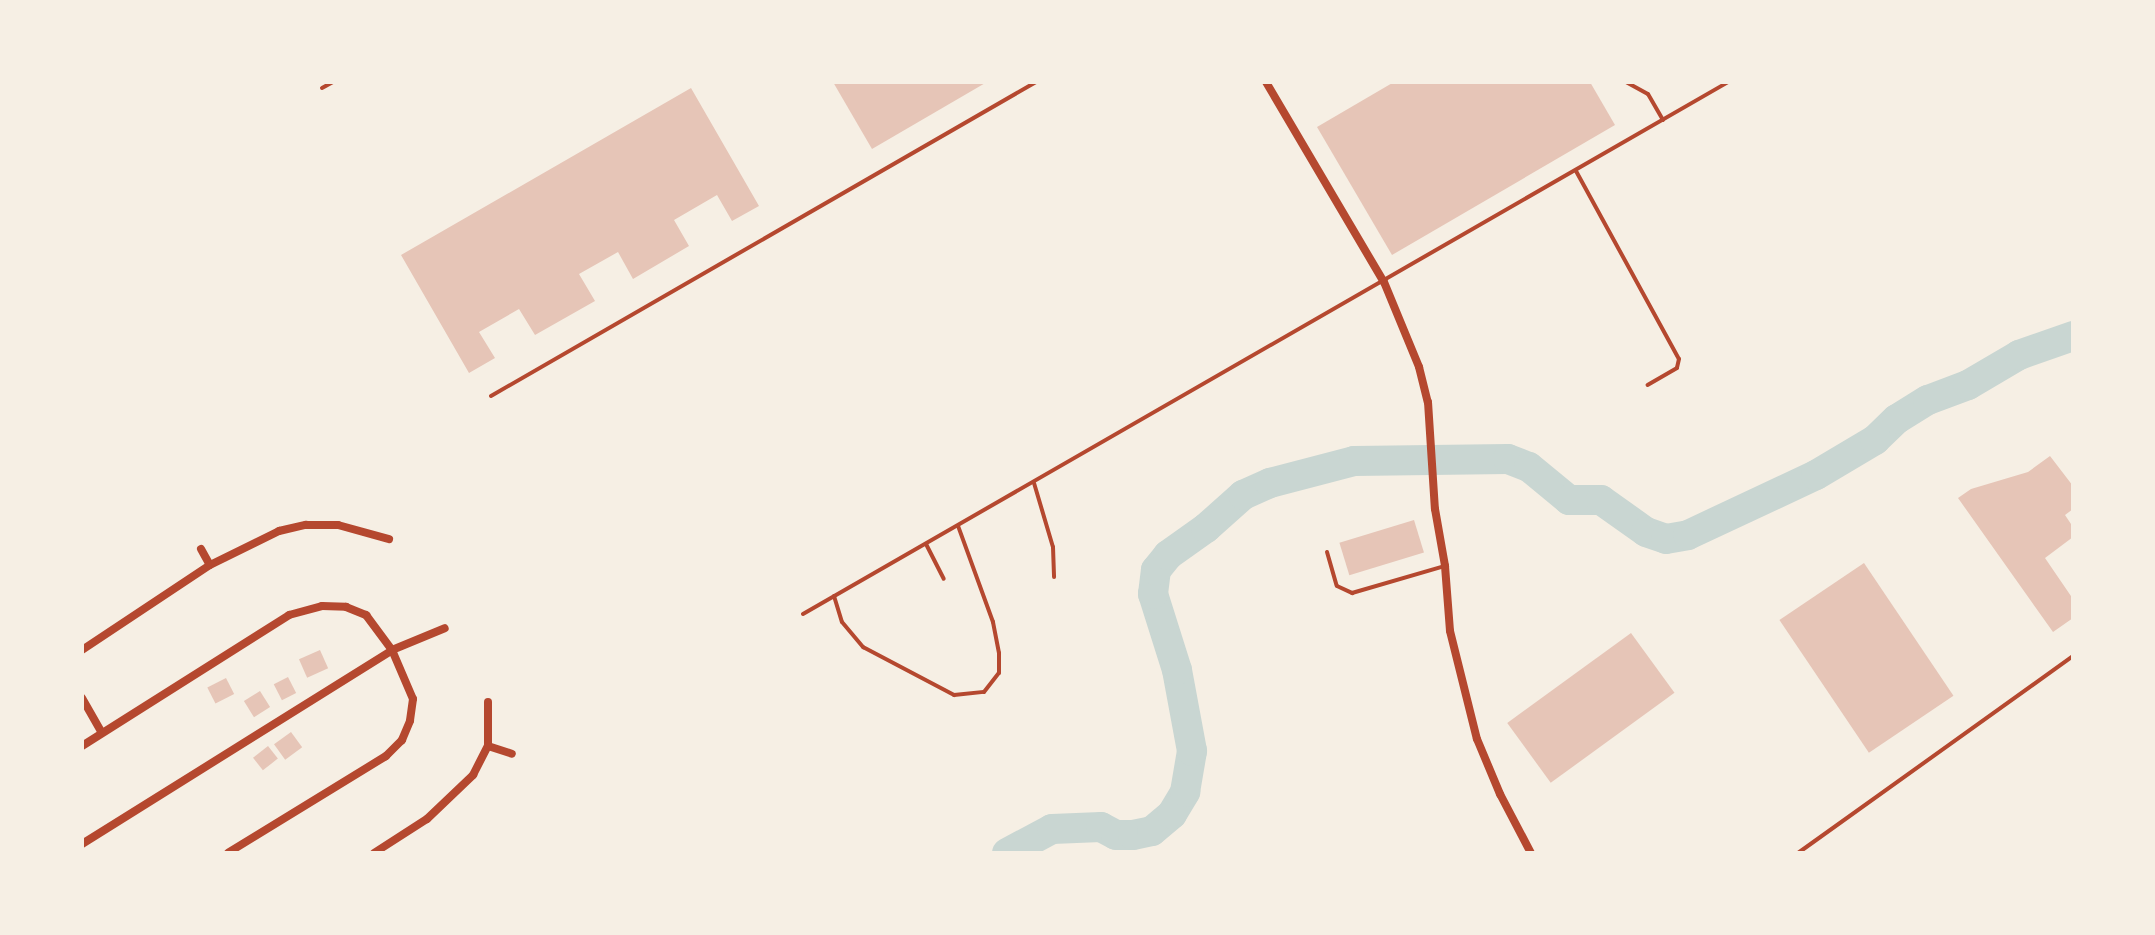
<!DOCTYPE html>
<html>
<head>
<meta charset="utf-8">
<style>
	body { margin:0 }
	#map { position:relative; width:2155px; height:935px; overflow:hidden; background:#f6efe4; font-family:"Source Sans 3",sans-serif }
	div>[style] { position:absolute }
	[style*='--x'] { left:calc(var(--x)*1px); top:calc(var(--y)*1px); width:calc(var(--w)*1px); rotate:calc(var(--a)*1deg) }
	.river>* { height:30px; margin:-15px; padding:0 15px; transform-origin:15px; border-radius:15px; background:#c9d6d2 }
	.building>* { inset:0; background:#e6c5b7; transform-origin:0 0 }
	.service>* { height:4px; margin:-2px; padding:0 2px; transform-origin:2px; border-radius:2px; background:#b5482f }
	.minor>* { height:8px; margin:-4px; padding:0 4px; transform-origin:4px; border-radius:4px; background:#b5482f }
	span { translate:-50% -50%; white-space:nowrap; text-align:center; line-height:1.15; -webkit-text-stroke:6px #f6efe4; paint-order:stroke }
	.frame { position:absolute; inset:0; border:84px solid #f6efe4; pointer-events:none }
</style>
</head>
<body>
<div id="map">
	<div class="river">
		<i style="--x:1007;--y:853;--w:51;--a:-28.1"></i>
		<i style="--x:1052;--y:829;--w:49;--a:-2.3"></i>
		<i style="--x:1101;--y:827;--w:17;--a:28"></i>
		<i style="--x:1116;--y:835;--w:17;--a:0"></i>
		<i style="--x:1133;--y:835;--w:19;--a:-12"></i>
		<i style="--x:1152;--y:831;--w:26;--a:-40"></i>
		<i style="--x:1172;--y:814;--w:26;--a:-59"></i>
		<i style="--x:1185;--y:792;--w:42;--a:-80.3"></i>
		<i style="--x:1192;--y:751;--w:82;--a:-100.5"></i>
		<i style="--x:1177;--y:670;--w:80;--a:-107.5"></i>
		<i style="--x:1153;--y:594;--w:24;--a:-83"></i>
		<i style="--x:1156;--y:570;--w:19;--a:-51"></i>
		<i style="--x:1168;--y:555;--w:47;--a:-35.4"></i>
		<i style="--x:1206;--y:528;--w:50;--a:-41.7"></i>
		<i style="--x:1243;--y:495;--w:30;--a:-24"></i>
		<i style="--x:1270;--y:483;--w:87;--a:-14.7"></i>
		<i style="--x:1354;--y:461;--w:154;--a:-0.7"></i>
		<i style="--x:1508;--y:459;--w:22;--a:21"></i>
		<i style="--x:1529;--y:467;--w:52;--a:39.5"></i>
		<i style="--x:1569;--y:500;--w:32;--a:0"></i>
		<i style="--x:1601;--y:500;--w:55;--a:35.4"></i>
		<i style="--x:1646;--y:532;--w:21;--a:19"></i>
		<i style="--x:1666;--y:539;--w:22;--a:-10"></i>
		<i style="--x:1688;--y:535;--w:141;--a:-25.1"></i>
		<i style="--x:1816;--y:475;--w:69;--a:-30.7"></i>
		<i style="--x:1875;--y:440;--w:30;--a:-44"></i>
		<i style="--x:1897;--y:419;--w:36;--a:-32"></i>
		<i style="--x:1928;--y:400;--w:43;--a:-20.6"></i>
		<i style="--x:1968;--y:385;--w:59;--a:-30.5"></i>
		<i style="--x:2019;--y:355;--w:57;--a:-19.4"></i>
	</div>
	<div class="building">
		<i style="clip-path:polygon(833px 82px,987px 82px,872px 149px)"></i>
		<i style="clip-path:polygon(1394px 82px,1590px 82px,1615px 125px,1392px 255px,1317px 127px)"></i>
		<i style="clip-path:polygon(691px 88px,759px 206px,732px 221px,717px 195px,674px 220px,689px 246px,633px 279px,618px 252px,579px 274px,595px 301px,535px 335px,519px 309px,479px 332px,495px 358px,469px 373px,401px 255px)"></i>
		<i style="clip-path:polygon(2050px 456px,2073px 486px,2073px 509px,2065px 515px,2073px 527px,2073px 537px,2045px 558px,2073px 599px,2073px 618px,2053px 632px,1958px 498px,1971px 489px,2028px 472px)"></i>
		<i style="left:1414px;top:520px;width:34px;height:78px;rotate:73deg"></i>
		<i style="left:1864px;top:563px;width:160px;height:102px;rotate:56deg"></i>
		<i style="left:1631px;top:633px;width:74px;height:153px;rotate:54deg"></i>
		<i style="left:320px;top:650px;width:20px;height:23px;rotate:66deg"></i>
		<i style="left:288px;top:677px;width:18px;height:16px;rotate:63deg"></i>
		<i style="left:226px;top:678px;width:18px;height:21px;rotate:63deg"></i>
		<i style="left:260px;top:691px;width:19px;height:19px;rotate:58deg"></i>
		<i style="left:291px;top:732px;width:19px;height:21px;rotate:54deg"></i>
		<i style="left:268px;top:746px;width:16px;height:19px;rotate:52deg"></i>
	</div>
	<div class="service">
		<i style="--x:1626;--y:82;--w:25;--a:29"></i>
		<i style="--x:1648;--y:94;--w:30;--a:60"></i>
		<i style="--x:322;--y:88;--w:13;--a:-29"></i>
		<i style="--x:1576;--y:171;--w:214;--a:61.3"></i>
		<i style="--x:1679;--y:359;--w:9;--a:103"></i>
		<i style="--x:1677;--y:368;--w:34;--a:150"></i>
		<i style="--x:491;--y:396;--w:629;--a:-29.95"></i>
		<i style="--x:1034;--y:483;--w:67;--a:73.5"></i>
		<i style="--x:1053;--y:547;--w:30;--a:88"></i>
		<i style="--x:926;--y:544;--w:39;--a:63"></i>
		<i style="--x:1327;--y:552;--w:35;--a:74"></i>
		<i style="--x:1337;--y:586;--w:17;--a:25"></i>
		<i style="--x:1352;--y:593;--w:97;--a:-16.2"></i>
		<i style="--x:834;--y:596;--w:27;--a:73"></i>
		<i style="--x:842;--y:622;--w:33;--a:50"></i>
		<i style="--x:863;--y:647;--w:103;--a:27.8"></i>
		<i style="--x:954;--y:695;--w:30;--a:-6"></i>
		<i style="--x:984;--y:692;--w:24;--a:-52"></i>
		<i style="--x:999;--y:673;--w:20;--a:-90"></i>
		<i style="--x:999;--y:653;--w:32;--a:-101"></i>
		<i style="--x:993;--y:622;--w:102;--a:-110"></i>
		<i style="--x:803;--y:614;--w:1067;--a:-29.9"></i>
		<i style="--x:1798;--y:853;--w:338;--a:-35.6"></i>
	</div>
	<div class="minor">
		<i style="--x:1266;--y:82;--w:232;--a:59.5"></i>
		<i style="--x:1384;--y:282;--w:92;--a:67.6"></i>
		<i style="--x:1419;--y:367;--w:36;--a:76"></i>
		<i style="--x:1428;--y:402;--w:107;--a:86.3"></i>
		<i style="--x:1435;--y:509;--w:58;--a:80"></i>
		<i style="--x:1445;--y:566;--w:65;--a:85.6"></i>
		<i style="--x:1450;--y:631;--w:111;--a:76"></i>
		<i style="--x:1477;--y:739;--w:60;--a:67.3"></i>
		<i style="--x:1500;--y:794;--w:67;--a:62.3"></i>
		<i style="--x:201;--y:549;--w:18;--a:61"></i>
		<i style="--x:82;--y:650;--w:154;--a:-33.6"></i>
		<i style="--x:210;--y:565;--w:77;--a:-26.2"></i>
		<i style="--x:279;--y:531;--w:28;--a:-13"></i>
		<i style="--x:306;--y:525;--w:32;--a:0"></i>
		<i style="--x:338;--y:525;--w:53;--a:15.4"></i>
		<i style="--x:82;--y:698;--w:40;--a:60.3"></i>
		<i style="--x:82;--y:746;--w:245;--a:-32.3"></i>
		<i style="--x:289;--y:615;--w:34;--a:-15"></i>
		<i style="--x:322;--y:606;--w:24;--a:2"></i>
		<i style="--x:346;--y:607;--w:22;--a:22"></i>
		<i style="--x:366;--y:615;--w:44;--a:53.4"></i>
		<i style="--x:392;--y:650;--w:53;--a:66.8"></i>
		<i style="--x:413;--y:699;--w:22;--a:98"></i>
		<i style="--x:410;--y:721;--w:21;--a:113"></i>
		<i style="--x:402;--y:740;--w:23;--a:135"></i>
		<i style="--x:386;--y:756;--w:185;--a:148.5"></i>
		<i style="--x:488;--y:746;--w:25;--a:18"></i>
		<i style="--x:82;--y:844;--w:366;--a:-32"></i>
		<i style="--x:392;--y:650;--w:57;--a:-22.5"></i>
		<i style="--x:374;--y:853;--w:63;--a:-32.7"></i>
		<i style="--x:427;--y:819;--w:64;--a:-43.7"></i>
		<i style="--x:473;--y:775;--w:33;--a:-63"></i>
		<i style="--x:488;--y:746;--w:44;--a:-90"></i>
	</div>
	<div class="frame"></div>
</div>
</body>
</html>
